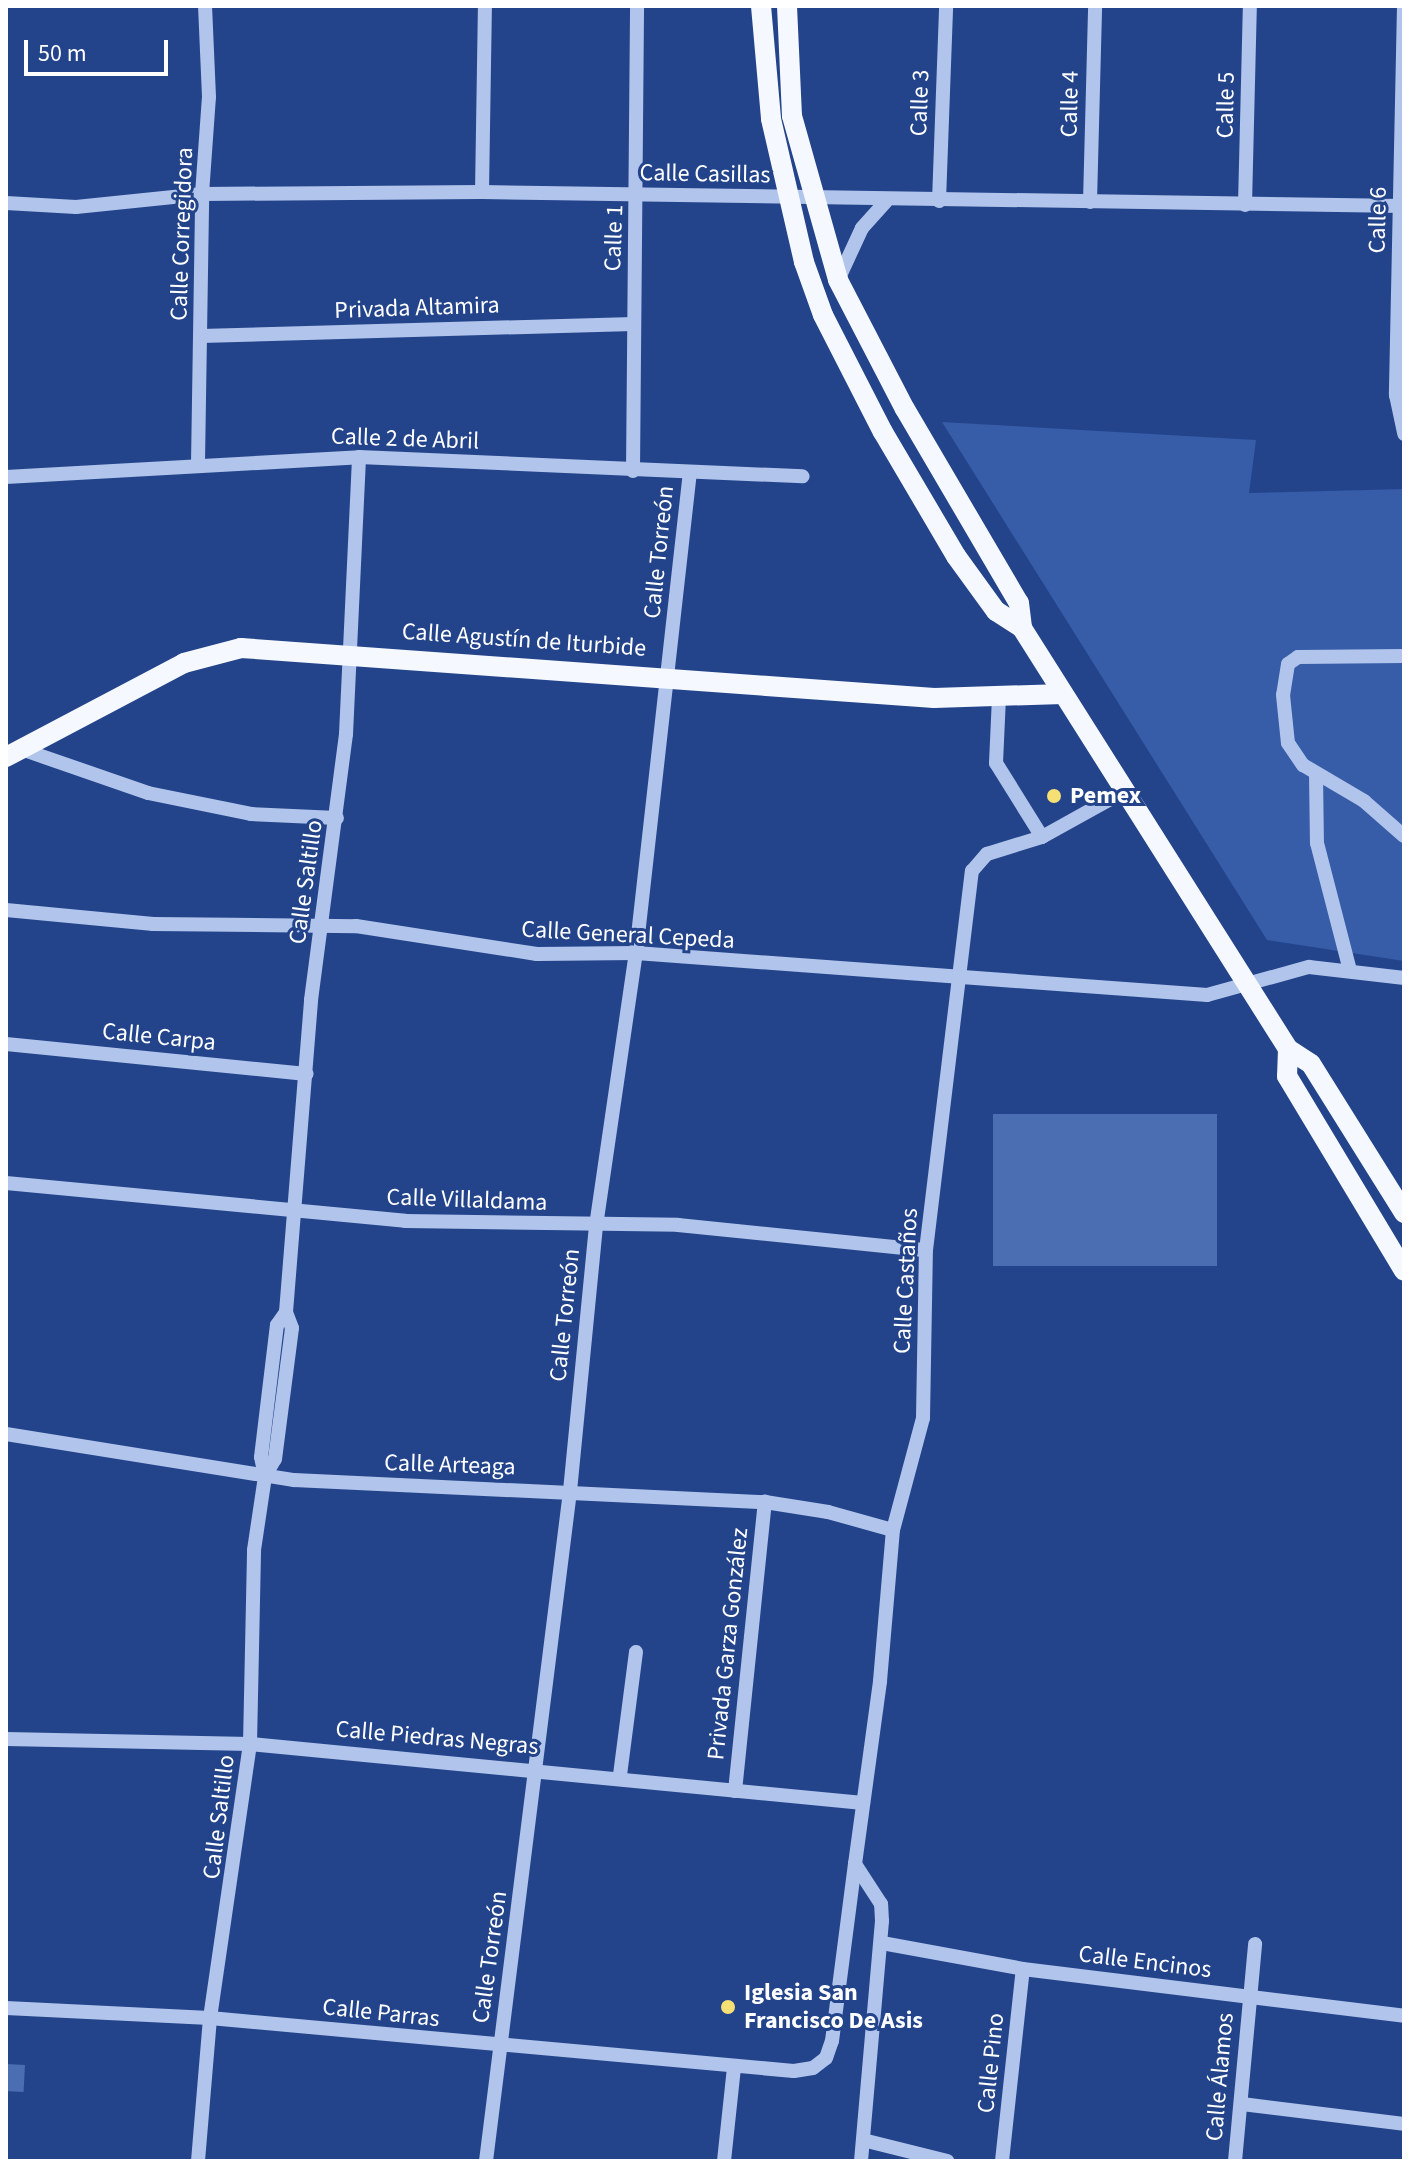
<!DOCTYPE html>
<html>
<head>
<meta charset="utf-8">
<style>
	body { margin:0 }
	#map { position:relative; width:1410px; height:2167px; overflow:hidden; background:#23448b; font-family:"Source Sans 3",sans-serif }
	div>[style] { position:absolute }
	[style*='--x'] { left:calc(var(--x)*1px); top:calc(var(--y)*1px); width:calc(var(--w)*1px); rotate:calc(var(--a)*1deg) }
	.green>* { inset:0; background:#375ca8 }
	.building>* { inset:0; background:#4b6eb2; transform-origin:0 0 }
	.minor>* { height:14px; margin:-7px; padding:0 7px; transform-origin:7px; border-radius:7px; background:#b1c4eb }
	.major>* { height:20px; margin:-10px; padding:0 10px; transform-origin:10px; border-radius:10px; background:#f5f8fe }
	.dots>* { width:22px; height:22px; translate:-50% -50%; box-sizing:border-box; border:4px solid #23448b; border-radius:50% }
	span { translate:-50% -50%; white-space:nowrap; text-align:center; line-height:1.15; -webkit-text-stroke:6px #23448b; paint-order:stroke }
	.street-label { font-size:24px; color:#fff }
	.poi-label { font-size:24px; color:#fff; font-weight:700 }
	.left { translate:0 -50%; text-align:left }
	.frame { position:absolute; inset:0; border:8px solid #fff; pointer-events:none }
	.scale { position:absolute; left:24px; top:40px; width:144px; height:36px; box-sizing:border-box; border:4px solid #fff; border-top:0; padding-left:10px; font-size:24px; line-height:28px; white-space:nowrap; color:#fff; -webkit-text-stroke:6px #23448b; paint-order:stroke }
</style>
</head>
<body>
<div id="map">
	<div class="green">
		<i style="clip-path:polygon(942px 422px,1256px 440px,1249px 493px,1404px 489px,1404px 961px,1267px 940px)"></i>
	</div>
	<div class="building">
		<i style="left:993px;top:1114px;width:224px;height:152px"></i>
		<i style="left:6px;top:2064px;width:19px;height:27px;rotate:3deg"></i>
	</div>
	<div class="minor">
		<i style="--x:1404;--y:6;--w:389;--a:91.2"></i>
		<i style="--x:1396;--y:395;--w:40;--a:78"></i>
		<i style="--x:482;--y:192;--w:186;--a:-89.1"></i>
		<i style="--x:939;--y:201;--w:195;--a:-87.9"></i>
		<i style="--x:1090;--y:202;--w:196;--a:-88.5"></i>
		<i style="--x:6;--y:203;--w:70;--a:3.3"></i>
		<i style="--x:76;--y:207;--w:127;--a:-5.9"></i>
		<i style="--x:202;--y:194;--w:280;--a:-0.4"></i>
		<i style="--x:482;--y:192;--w:922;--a:0.87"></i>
		<i style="--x:1245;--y:205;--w:199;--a:-88.6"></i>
		<i style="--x:838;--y:280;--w:57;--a:-65.2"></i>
		<i style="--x:862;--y:228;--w:36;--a:-48"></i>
		<i style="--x:201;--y:336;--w:433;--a:-1.6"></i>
		<i style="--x:198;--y:463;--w:269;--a:-89.1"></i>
		<i style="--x:202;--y:194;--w:97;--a:-85.9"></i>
		<i style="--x:209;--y:97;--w:91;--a:-92.5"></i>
		<i style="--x:633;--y:471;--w:465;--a:-89.5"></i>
		<i style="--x:6;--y:477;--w:354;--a:-3.2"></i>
		<i style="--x:359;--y:457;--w:444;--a:2.5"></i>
		<i style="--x:1404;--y:656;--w:106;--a:179.5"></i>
		<i style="--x:1298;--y:657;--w:12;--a:145"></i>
		<i style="--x:1288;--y:664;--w:31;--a:99"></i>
		<i style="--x:1283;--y:695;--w:48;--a:84.1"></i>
		<i style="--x:1288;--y:743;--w:27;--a:56"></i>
		<i style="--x:1303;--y:765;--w:71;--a:30.5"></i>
		<i style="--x:1364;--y:801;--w:53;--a:41.2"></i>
		<i style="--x:999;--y:697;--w:66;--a:92.6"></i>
		<i style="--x:996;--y:763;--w:87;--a:58.1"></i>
		<i style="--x:24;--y:750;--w:131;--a:19.1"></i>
		<i style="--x:148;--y:793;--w:105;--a:11.5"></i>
		<i style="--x:251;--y:814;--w:86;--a:2.7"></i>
		<i style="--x:1316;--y:774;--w:69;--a:89.2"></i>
		<i style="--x:1317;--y:843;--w:132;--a:75.5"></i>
		<i style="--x:6;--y:910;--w:148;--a:5.4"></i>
		<i style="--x:153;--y:924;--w:203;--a:0.6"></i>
		<i style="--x:356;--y:926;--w:183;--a:8.8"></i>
		<i style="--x:537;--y:954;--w:99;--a:-0.6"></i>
		<i style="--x:636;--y:953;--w:573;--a:4.21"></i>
		<i style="--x:1207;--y:995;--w:106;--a:-15.4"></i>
		<i style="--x:1309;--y:967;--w:96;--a:6.6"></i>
		<i style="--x:6;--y:1044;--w:302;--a:5.7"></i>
		<i style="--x:6;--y:1183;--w:401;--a:5.4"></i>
		<i style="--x:405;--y:1221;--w:273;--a:0.8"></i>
		<i style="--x:678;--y:1225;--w:249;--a:5.8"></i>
		<i style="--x:6;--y:1434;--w:292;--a:9.1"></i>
		<i style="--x:294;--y:1480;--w:472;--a:2.7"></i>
		<i style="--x:765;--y:1502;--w:64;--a:9"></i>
		<i style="--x:828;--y:1512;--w:67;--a:15.5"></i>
		<i style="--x:265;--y:1476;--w:20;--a:-60"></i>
		<i style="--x:275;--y:1459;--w:132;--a:-82.6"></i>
		<i style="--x:292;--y:1328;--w:17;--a:-111"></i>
		<i style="--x:286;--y:1312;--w:313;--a:-85.4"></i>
		<i style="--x:311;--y:1000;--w:268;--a:-82.5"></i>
		<i style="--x:346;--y:734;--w:277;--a:-87.3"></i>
		<i style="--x:6;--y:1739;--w:244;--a:1.2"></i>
		<i style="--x:250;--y:1744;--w:616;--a:5.5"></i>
		<i style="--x:620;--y:1775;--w:124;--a:-82.6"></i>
		<i style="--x:735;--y:1791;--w:291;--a:-84.1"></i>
		<i style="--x:882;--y:1943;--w:143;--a:10.4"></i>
		<i style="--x:1023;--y:1969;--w:384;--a:7"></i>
		<i style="--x:6;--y:2008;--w:204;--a:2.8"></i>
		<i style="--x:210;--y:2018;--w:586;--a:5.19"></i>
		<i style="--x:794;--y:2071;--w:19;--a:-9"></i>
		<i style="--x:813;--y:2068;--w:16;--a:-38"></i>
		<i style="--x:826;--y:2058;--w:18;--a:-71"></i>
		<i style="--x:832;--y:2041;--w:178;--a:-82.6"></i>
		<i style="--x:1242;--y:2104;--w:163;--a:7"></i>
		<i style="--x:863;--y:2140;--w:87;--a:14"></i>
		<i style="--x:198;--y:2161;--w:144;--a:-85.2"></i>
		<i style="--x:210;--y:2018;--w:277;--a:-81.7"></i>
		<i style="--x:250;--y:1744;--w:194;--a:-88.8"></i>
		<i style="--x:254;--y:1550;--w:75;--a:-81.5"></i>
		<i style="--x:265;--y:1476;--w:19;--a:-102"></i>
		<i style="--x:261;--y:1457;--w:133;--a:-83.1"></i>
		<i style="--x:277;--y:1325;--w:16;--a:-55"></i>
		<i style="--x:486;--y:2161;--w:675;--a:-82.85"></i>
		<i style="--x:570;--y:1491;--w:266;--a:-84.4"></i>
		<i style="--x:596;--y:1226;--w:276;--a:-81.7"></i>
		<i style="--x:636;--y:953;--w:483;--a:-83.6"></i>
		<i style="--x:724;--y:2161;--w:94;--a:-83.9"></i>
		<i style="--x:861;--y:2161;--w:241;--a:-85"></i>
		<i style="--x:882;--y:1921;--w:17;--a:-93"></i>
		<i style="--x:881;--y:1904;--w:48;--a:-123"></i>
		<i style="--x:855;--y:1864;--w:185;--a:-82.2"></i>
		<i style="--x:880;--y:1681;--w:152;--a:-85.1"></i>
		<i style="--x:893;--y:1530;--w:116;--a:-75"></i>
		<i style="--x:923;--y:1418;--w:168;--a:-89"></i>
		<i style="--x:926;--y:1250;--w:382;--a:-83.1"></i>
		<i style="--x:972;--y:871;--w:23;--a:-49"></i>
		<i style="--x:987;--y:854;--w:58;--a:-17.2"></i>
		<i style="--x:1042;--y:837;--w:95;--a:-29"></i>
		<i style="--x:1002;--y:2161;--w:193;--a:-83.8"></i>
		<i style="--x:1235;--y:2161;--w:218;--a:-84.7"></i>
	</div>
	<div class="major">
		<i style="--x:761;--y:6;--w:113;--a:84.9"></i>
		<i style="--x:771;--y:119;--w:147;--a:77"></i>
		<i style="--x:804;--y:262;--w:56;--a:70.3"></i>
		<i style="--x:823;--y:315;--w:131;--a:62.9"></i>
		<i style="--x:883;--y:432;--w:144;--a:59.5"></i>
		<i style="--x:956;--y:556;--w:68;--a:54"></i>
		<i style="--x:996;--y:611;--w:31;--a:33"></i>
		<i style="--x:1022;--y:628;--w:498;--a:57.7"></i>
		<i style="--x:1288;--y:1049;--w:27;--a:33"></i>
		<i style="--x:1311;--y:1064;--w:176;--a:58"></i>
		<i style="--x:787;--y:6;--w:110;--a:87.4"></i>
		<i style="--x:792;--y:116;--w:170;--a:74.3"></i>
		<i style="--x:838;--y:280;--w:145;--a:62.6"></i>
		<i style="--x:905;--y:409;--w:225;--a:59.6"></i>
		<i style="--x:1019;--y:603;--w:25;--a:83"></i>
		<i style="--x:6;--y:757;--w:201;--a:-27.8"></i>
		<i style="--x:184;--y:663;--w:59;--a:-14.7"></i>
		<i style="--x:241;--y:648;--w:695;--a:4.13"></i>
		<i style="--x:934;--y:698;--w:129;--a:-1.8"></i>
		<i style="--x:1288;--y:1049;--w:27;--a:92"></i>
		<i style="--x:1287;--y:1076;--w:227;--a:59"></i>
	</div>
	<div class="dots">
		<i style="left:1054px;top:796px;background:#f6df74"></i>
		<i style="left:728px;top:2007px;background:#f6df74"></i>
	</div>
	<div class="street-label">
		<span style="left:920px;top:103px;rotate:-88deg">Calle 3</span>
		<span style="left:1070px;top:104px;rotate:-89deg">Calle 4</span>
		<span style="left:1226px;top:105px;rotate:-89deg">Calle 5</span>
		<span style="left:705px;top:174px;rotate:1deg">Calle Casillas</span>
		<span style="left:1378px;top:220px;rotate:-89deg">Calle 6</span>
		<span style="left:182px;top:234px;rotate:-88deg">Calle Corregidora</span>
		<span style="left:614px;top:238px;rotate:-88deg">Calle 1</span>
		<span style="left:417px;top:308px;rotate:-2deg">Privada Altamira</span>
		<span style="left:405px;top:439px;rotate:2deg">Calle 2 de Abril</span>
		<span style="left:659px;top:552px;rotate:-84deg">Calle Torreón</span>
		<span style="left:524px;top:640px;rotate:4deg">Calle Agustín de Iturbide</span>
		<span style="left:306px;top:882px;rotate:-82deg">Calle Saltillo</span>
		<span style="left:628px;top:935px;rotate:3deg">Calle General Cepeda</span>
		<span style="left:159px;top:1037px;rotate:6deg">Calle Carpa</span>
		<span style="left:467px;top:1200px;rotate:2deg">Calle Villaldama</span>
		<span style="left:906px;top:1281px;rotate:-87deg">Calle Castaños</span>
		<span style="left:565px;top:1315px;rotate:-84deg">Calle Torreón</span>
		<span style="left:450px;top:1465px;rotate:2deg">Calle Arteaga</span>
		<span style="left:728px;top:1644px;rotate:-84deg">Privada Garza González</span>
		<span style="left:437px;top:1738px;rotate:5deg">Calle Piedras Negras</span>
		<span style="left:219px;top:1817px;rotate:-83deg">Calle Saltillo</span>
		<span style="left:490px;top:1957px;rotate:-82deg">Calle Torreón</span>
		<span style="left:1145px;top:1962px;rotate:7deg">Calle Encinos</span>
		<span style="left:381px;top:2013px;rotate:6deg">Calle Parras</span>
		<span style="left:991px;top:2063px;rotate:-84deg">Calle Pino</span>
		<span style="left:1220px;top:2077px;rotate:-85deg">Calle Álamos</span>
	</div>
	<div class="poi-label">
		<span class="left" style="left:1070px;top:796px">Pemex</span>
		<span class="left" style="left:744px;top:2007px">Iglesia San<br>Francisco De Asis</span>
	</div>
	<div class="frame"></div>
	<div class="scale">50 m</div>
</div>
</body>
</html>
